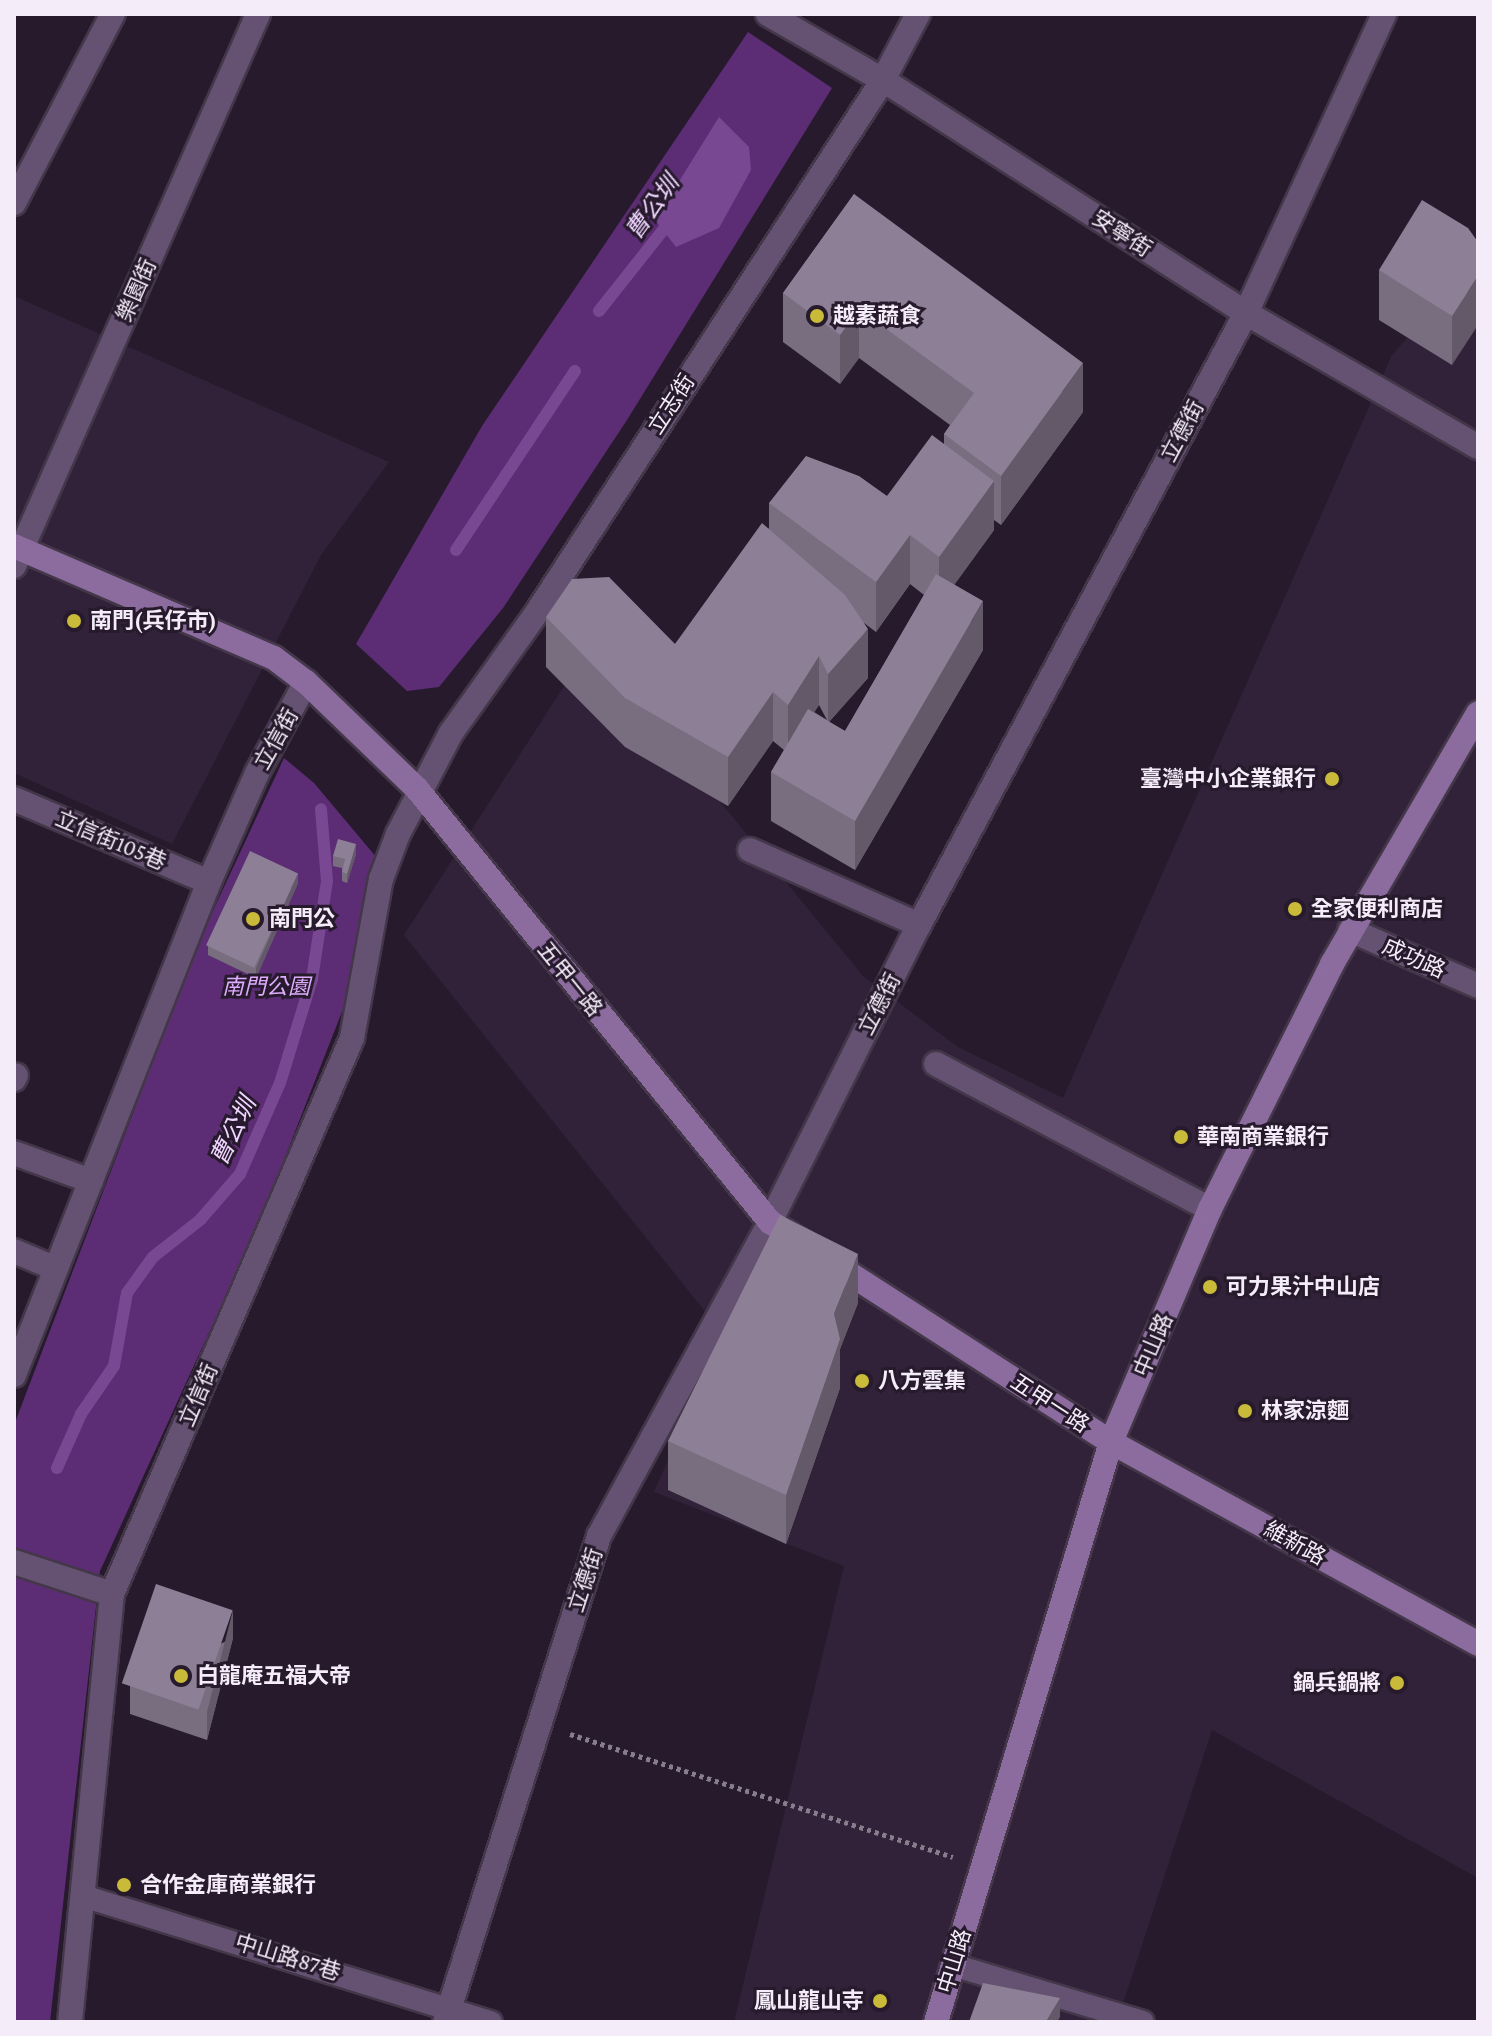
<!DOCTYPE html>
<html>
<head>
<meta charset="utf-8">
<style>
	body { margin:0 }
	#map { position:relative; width:1492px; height:2036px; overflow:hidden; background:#261a2c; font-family:"Crimson Pro","Noto Sans TC",serif }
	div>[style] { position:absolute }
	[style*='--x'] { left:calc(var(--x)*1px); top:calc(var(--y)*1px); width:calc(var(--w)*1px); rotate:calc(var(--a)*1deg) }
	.built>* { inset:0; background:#312239 }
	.green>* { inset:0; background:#5c2d74 }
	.water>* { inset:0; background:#784892 }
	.stream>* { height:12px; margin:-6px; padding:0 6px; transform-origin:6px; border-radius:6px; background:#784892 }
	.path>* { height:5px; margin-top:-2.5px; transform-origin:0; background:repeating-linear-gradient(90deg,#877d8c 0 4px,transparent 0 8px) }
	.roads { filter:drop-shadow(2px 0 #433749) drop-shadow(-2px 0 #433749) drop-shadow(0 2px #433749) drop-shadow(0 -2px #433749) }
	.lane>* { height:22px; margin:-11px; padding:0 11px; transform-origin:11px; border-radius:11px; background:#655171 }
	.street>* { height:24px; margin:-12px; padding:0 12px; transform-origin:12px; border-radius:12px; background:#655171 }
	.secondary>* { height:24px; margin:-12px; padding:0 12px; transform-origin:12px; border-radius:12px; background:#8c6c9f }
	.wall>* { inset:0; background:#796d80 }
	.shaded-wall>* { inset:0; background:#635968 }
	.building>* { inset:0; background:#8d7f95; transform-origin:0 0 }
	.dots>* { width:22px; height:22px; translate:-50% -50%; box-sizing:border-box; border:4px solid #261a2c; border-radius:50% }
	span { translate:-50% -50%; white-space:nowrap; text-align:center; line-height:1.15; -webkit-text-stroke:6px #261a2c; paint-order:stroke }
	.street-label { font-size:22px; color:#f4ecf8 }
	.poi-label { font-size:22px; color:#f4ecf8; font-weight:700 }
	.left { translate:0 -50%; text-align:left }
	.right { translate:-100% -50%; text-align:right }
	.park-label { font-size:22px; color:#dfabfd; font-style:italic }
	.water-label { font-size:24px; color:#efd5ff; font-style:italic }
	.frame { position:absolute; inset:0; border:16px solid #f4ecf8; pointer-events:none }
</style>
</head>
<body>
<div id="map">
	<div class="built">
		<i style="clip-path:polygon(1478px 258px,1478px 1878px,1212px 1730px,1117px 2022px,734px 2022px,844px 1566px,654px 1492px,723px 1334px,404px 935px,591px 644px,863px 976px,958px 1047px,1063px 1098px,1392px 355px)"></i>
		<i style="clip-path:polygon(14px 296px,389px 462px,321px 555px,172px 844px,14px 773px)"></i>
	</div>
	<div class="green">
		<i style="clip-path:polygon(748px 32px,832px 88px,627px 420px,503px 608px,439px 687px,407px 691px,356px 644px,482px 426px)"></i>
		<i style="clip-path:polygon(284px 758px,314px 783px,377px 858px,345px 1004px,260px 1221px,100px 1571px,50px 2022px,14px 2022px,14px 1425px,198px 943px)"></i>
	</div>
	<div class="water">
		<i style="clip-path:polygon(719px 117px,749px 147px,751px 170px,719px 228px,676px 247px,655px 220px)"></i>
	</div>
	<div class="stream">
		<i style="--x:599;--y:311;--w:116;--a:-51.6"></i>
		<i style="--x:456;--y:550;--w:215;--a:-56.4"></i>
		<i style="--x:57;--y:1468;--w:59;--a:-66"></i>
		<i style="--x:81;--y:1414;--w:58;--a:-55.5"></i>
		<i style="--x:114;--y:1366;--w:74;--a:-79.9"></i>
		<i style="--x:127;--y:1293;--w:44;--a:-54.2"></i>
		<i style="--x:153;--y:1257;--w:60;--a:-38.2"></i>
		<i style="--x:200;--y:1220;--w:61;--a:-49"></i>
		<i style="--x:240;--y:1174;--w:99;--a:-66.3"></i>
		<i style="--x:280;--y:1083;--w:109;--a:-72.9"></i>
		<i style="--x:312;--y:979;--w:99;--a:-81.3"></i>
		<i style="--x:327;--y:881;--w:72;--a:-94.8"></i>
	</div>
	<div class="path">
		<i style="--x:570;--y:1734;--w:402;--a:17.8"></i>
	</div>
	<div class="roads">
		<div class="lane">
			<i style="--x:83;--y:1896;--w:427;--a:17.2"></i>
			<i style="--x:953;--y:1965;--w:198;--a:16.7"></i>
		</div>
		<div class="street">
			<i style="--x:768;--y:14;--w:133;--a:29.9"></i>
			<i style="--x:883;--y:80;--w:431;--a:32.7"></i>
			<i style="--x:1246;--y:313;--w:268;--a:30"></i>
			<i style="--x:14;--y:203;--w:213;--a:-62.4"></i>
			<i style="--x:14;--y:566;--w:604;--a:-66.15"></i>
			<i style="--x:14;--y:799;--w:212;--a:23.1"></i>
			<i style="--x:750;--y:850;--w:185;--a:23.9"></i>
			<i style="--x:1350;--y:930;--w:140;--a:23.6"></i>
			<i style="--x:936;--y:1064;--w:310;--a:27.9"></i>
			<i style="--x:14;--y:1079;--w:4;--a:-63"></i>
			<i style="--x:14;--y:1153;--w:82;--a:20"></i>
			<i style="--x:14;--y:1251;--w:43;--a:23"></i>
			<i style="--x:14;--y:1375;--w:530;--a:-68.42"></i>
			<i style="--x:209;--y:882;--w:119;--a:-66.2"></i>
			<i style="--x:257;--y:773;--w:103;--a:-61.7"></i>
			<i style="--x:14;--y:1562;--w:103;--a:18.1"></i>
			<i style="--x:70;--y:2022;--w:430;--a:-84.4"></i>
			<i style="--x:112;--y:1594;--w:606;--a:-66.65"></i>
			<i style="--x:352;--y:1038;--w:162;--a:-79.7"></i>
			<i style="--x:381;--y:879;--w:48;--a:-69.3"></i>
			<i style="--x:398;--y:834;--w:114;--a:-62.3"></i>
			<i style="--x:451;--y:733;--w:150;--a:-54.5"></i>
			<i style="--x:538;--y:611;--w:633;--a:-56.99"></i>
			<i style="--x:883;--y:80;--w:75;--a:-62.1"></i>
			<i style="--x:445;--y:2022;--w:510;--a:-72.42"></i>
			<i style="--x:599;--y:1536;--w:358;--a:-61.4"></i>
			<i style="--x:770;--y:1222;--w:332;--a:-63.4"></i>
			<i style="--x:919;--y:925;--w:694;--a:-61.88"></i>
			<i style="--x:1246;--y:313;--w:329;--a:-65.2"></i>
		</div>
		<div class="secondary">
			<i style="--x:14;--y:546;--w:283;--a:23.3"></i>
			<i style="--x:274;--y:658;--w:40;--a:37"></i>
			<i style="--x:306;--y:682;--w:154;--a:43.9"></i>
			<i style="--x:417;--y:789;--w:559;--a:50.81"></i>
			<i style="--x:770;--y:1222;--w:39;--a:32"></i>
			<i style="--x:833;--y:1263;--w:331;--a:32.8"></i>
			<i style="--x:1111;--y:1442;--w:419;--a:28.8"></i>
			<i style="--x:936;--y:2022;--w:606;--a:-73.21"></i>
			<i style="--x:1111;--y:1442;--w:253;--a:-67"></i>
			<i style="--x:1210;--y:1209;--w:274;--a:-63.5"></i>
			<i style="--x:1332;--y:964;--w:290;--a:-59.8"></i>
		</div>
	</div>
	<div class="wall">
		<i style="clip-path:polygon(evenodd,854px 194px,1083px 412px,1001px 525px,994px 520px,994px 530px,954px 585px,983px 650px,855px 870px,771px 821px,771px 772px,784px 750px,773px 741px,728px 806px,625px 747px,546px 667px,546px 617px,675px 644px,769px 528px,769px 503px,887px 496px,944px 444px,944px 434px,950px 425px,859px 358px,840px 384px,783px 342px,783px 293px,854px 194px,910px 584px,924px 595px,845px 731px,829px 722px,868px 678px,864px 623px,876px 632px,910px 584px,854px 194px,819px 705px,827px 720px,814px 712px,819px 705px)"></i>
		<i style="clip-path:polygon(1478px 242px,1452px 365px,1379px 320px,1379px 270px)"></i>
		<i style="clip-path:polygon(356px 854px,347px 883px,342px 881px,342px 868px,333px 866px,333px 856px)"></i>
		<i style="clip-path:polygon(298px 883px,256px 978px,208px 955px,208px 946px)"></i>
		<i style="clip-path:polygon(858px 1303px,840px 1349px,840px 1388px,786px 1544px,668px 1490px,668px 1441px)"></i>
		<i style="clip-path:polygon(233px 1638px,207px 1740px,130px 1714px,130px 1686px)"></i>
	</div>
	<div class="shaded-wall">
		<i style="clip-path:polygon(1478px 276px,1478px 325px,1452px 365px,1452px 316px)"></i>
		<i style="clip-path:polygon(859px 309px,859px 358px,840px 384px,840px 335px)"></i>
		<i style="clip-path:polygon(1083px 363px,1083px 412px,1001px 525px,1001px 476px)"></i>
		<i style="clip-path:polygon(994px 481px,994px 530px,939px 606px,939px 557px)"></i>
		<i style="clip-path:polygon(910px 535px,910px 584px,876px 632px,876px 582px)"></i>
		<i style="clip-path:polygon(983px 601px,983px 650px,855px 870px,855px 821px)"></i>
		<i style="clip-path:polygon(868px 629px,868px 678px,828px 723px,828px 674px)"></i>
		<i style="clip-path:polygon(819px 656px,819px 705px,788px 754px,788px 705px)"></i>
		<i style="clip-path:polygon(773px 692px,773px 741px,728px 806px,728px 757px)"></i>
		<i style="clip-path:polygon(356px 844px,356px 854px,347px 883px,347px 874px)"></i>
		<i style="clip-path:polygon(298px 873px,298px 883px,256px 978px,256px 968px)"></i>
		<i style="clip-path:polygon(858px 1254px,858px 1303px,840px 1349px,840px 1388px,786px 1544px,786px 1495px,834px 1314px)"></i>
		<i style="clip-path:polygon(233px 1610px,233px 1638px,207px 1740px,207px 1712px)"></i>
		<i style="clip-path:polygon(1060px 1998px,1060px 2017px,1057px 2022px,1046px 2022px)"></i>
	</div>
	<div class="building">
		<i style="clip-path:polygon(854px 194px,1083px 363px,1001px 476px,944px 434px,974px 393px,859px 309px,840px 335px,783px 293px)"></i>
		<i style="clip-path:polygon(1422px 200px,1468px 228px,1478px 242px,1478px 276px,1452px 316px,1379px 270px)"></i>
		<i style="clip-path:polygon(932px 435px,994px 481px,939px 557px,910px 535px,876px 582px,769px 503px,806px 456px,859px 476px,887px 496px)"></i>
		<i style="clip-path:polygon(762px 523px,845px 595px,868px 629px,828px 674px,819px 656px,788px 705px,773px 692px,728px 757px,625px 698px,546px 617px,572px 579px,609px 577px,675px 644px)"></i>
		<i style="clip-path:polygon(936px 574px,983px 601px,855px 821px,771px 772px,808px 709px,845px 731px)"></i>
		<i style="clip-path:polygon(338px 839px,356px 844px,347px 874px,342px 872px,345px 859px,333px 856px)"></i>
		<i style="left:250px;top:851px;width:53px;height:104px;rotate:25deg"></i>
		<i style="clip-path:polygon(780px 1215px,858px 1254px,834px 1314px,840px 1339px,786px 1495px,668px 1441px)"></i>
		<i style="left:156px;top:1584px;width:81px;height:105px;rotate:19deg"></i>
		<i style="clip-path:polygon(983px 1983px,1060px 1998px,1046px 2022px,969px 2022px)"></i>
	</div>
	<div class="dots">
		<i style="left:817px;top:316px;background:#c9ba3a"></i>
		<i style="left:74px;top:621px;background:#c9ba3a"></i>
		<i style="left:1332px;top:779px;background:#c9ba3a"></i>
		<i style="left:1295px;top:909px;background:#c9ba3a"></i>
		<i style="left:253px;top:919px;background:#c9ba3a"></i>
		<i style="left:1181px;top:1137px;background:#c9ba3a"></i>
		<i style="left:1210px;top:1287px;background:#c9ba3a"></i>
		<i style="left:862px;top:1381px;background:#c9ba3a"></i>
		<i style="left:1245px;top:1411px;background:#c9ba3a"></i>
		<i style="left:181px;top:1676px;background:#c9ba3a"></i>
		<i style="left:1397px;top:1683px;background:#c9ba3a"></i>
		<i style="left:124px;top:1885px;background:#c9ba3a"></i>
		<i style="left:880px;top:2001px;background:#c9ba3a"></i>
	</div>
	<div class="street-label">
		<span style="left:1122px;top:233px;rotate:33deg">安寧街</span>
		<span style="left:136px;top:290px;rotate:-66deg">樂園街</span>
		<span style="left:671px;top:404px;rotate:-57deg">立志街</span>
		<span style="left:1182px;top:431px;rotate:-62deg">立德街</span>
		<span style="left:276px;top:739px;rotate:-61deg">立信街</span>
		<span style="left:111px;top:840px;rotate:23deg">立信街105巷</span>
		<span style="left:1414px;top:958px;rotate:24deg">成功路</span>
		<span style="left:570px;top:979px;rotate:51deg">五甲一路</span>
		<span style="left:879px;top:1004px;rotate:-63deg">立德街</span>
		<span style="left:1153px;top:1345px;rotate:-67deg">中山路</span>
		<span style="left:198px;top:1395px;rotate:-67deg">立信街</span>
		<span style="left:1050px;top:1403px;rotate:33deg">五甲一路</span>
		<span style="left:1295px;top:1543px;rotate:29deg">維新路</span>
		<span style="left:585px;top:1580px;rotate:-72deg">立德街</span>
		<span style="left:288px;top:1957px;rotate:17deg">中山路87巷</span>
		<span style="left:954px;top:1961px;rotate:-73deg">中山路</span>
	</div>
	<div class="poi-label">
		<span class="left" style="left:833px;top:316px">越素蔬食</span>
		<span class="left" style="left:90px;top:621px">南門(兵仔市)</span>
		<span class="right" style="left:1316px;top:779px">臺灣中小企業銀行</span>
		<span class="left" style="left:1311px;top:909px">全家便利商店</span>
		<span class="left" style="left:269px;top:919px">南門公</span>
		<span class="left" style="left:1197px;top:1137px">華南商業銀行</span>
		<span class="left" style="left:1226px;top:1287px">可力果汁中山店</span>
		<span class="left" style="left:878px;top:1381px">八方雲集</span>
		<span class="left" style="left:1261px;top:1411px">林家涼麵</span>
		<span class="left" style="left:197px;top:1676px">白龍庵五福大帝</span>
		<span class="right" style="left:1381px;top:1683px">鍋兵鍋將</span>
		<span class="left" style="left:140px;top:1885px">合作金庫商業銀行</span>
		<span class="right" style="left:864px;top:2001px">鳳山龍山寺</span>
	</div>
	<div class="park-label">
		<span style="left:266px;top:987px">南門公園</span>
	</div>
	<div class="water-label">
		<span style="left:652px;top:207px;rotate:-54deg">曹公圳</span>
		<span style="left:233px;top:1131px;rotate:-64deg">曹公圳</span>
	</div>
	<div class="frame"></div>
</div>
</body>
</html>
